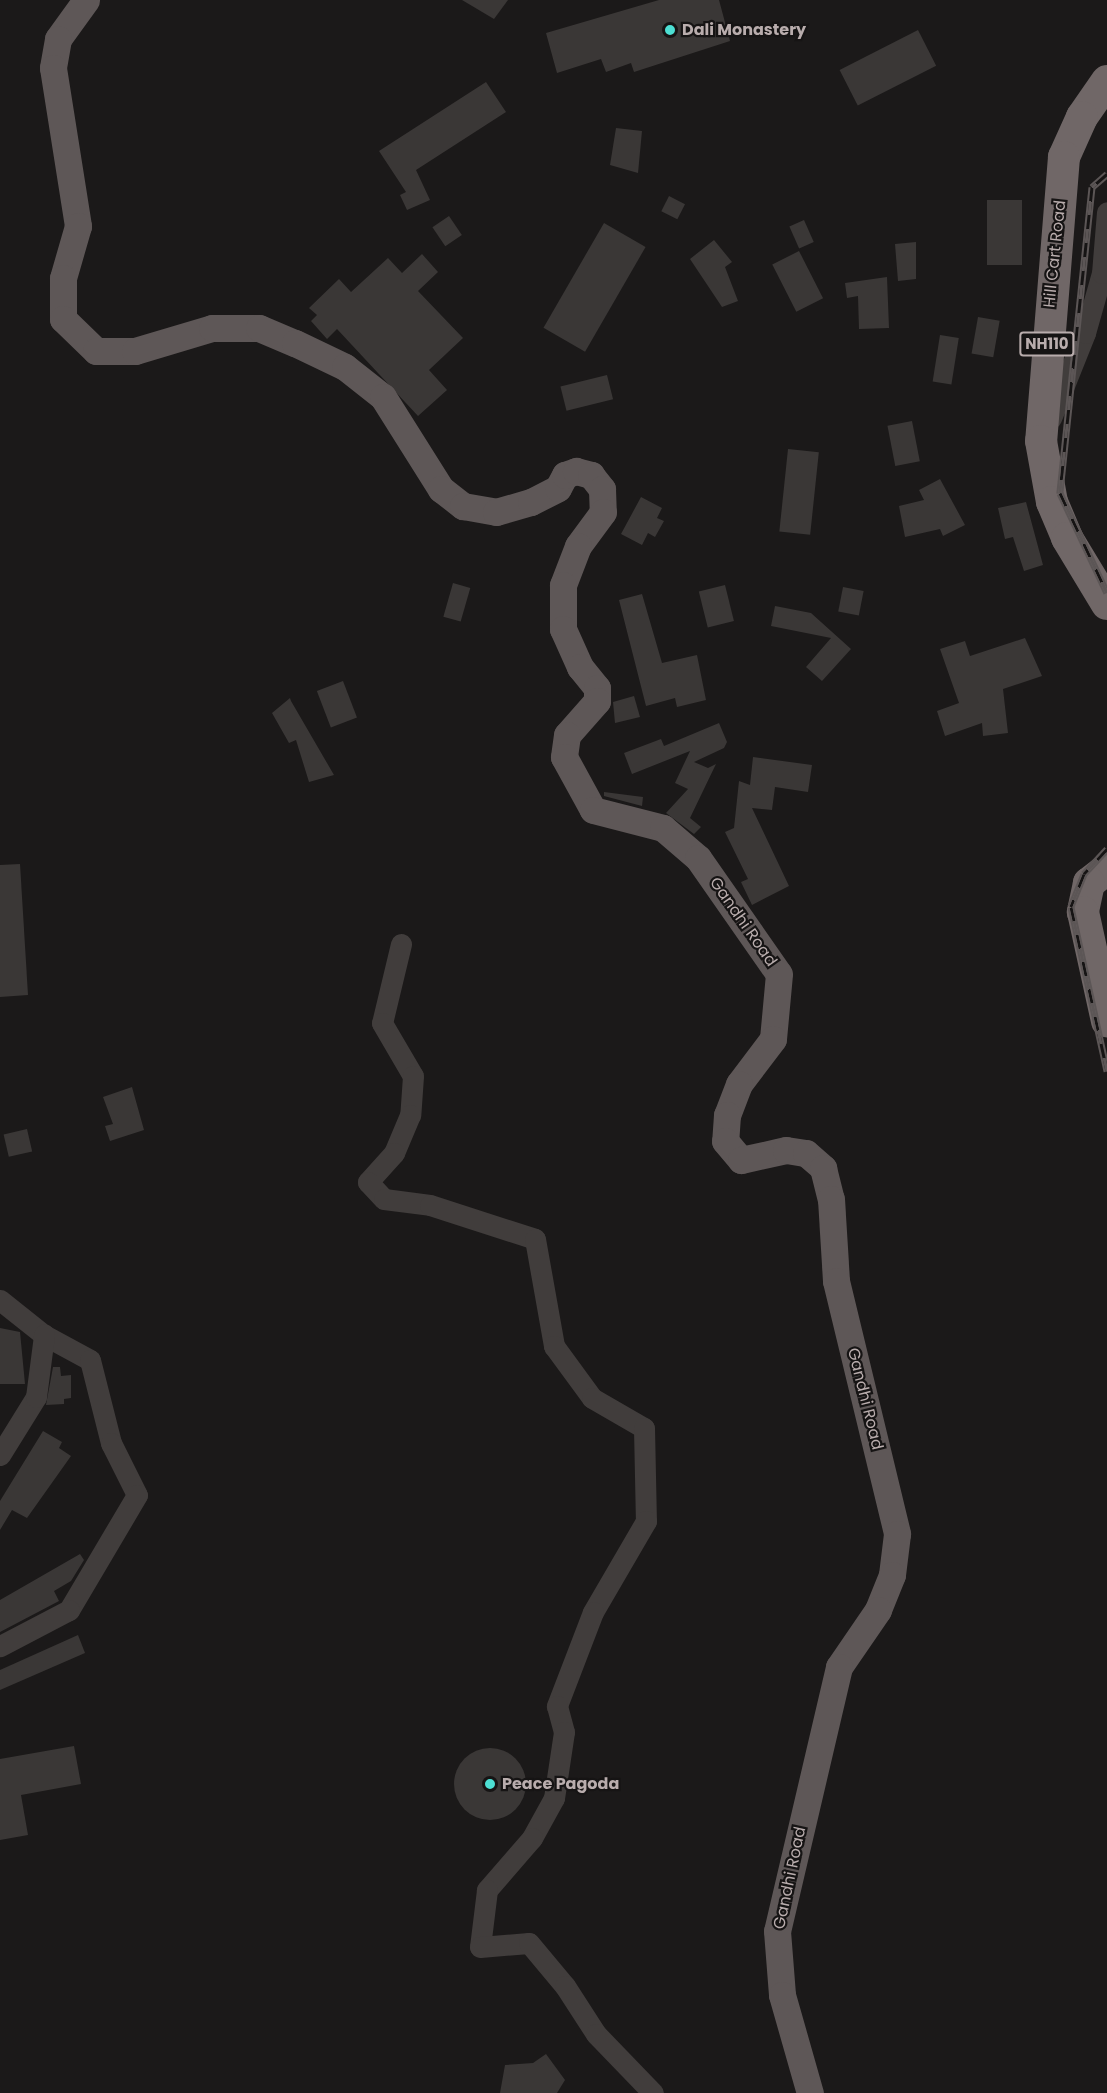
<!DOCTYPE html>
<html>
<head>
<meta charset="utf-8">
<style>
	body { margin:0 }
	#map { position:relative; width:1107px; height:2093px; overflow:hidden; background:#1b1919; font-family:Poppins,sans-serif }
	div>[style] { position:absolute }
	[style*='--x'] { left:calc(var(--x)*1px); top:calc(var(--y)*1px); width:calc(var(--w)*1px); rotate:calc(var(--a)*1deg) }
	.building>* { inset:0; background:#3a3736; transform-origin:0 0 }
	.round { border-radius:50% }
	.minor>* { height:21px; margin:-10.5px; padding:0 10.5px; transform-origin:10.5px; border-radius:10.5px; background:#413d3c }
	.major>* { height:27px; margin:-13.5px; padding:0 13.5px; transform-origin:13.5px; border-radius:13.5px; background:#5e5757 }
	.highway>* { height:32px; margin:-16px; padding:0 16px; transform-origin:16px; border-radius:16px; background:#706767 }
	.rail>* { height:7px; margin-top:-3.5px; transform-origin:0; background:repeating-linear-gradient(90deg,#161414 0 14px,#5c5656 0 28px); box-sizing:border-box; border-block:2px solid #5c5656 }
	.dots>* { width:16px; height:16px; translate:-50% -50%; box-sizing:border-box; border:3px solid #161414; border-radius:50% }
	span { translate:-50% -50%; white-space:nowrap; text-align:center; line-height:1.15; -webkit-text-stroke:4.5px #161414; paint-order:stroke }
	.shield-label span { padding:2px 4px; background:#161414; border:2px solid; border-radius:4px; -webkit-text-stroke-width:0 }
	.shield-label { font-size:15px; color:#b9adad; font-weight:700 }
	.poi-label { font-size:16px; color:#b9adad; font-weight:700 }
	.left { translate:0 -50%; text-align:left }
	.street-label { font-size:16px; color:#b9adad }
</style>
</head>
<body>
<div id="map">
	<div class="building">
		<i style="clip-path:polygon(462px 0,508px 0,494px 19px)"></i>
		<i style="clip-path:polygon(659px 0,719px 0,730px 41px,634px 72px,631px 63px,606px 72px,601px 59px,557px 73px,546px 33px)"></i>
		<i style="left:918px;top:30px;width:40px;height:88px;rotate:63deg"></i>
		<i style="clip-path:polygon(486px 82px,506px 112px,416px 170px,430px 200px,407px 210px,400px 195px,406px 192px,379px 151px)"></i>
		<i style="clip-path:polygon(616px 128px,642px 131px,638px 173px,610px 165px)"></i>
		<i style="left:669px;top:196px;width:18px;height:17px;rotate:27deg"></i>
		<i style="left:987px;top:200px;width:35px;height:65px"></i>
		<i style="left:449px;top:216px;width:23px;height:20px;rotate:56deg"></i>
		<i style="left:804px;top:220px;width:24px;height:16px;rotate:66deg"></i>
		<i style="left:604px;top:223px;width:48px;height:121px;rotate:30deg"></i>
		<i style="clip-path:polygon(714px 240px,732px 262px,725px 267px,738px 301px,722px 307px,690px 259px)"></i>
		<i style="clip-path:polygon(916px 242px,916px 279px,898px 281px,895px 244px)"></i>
		<i style="left:799px;top:251px;width:53px;height:30px;rotate:63deg"></i>
		<i style="clip-path:polygon(422px 254px,438px 272px,418px 291px,463px 338px,429px 370px,447px 390px,418px 416px,337px 329px,327px 339px,311px 321px,317px 315px,309px 308px,339px 279px,351px 292px,388px 258px,402px 273px)"></i>
		<i style="clip-path:polygon(887px 277px,889px 328px,859px 329px,858px 296px,847px 298px,845px 283px)"></i>
		<i style="left:978px;top:317px;width:22px;height:37px;rotate:10deg"></i>
		<i style="left:940px;top:335px;width:19px;height:47px;rotate:9deg"></i>
		<i style="left:607px;top:375px;width:25px;height:48px;rotate:76deg"></i>
		<i style="left:912px;top:421px;width:41px;height:25px;rotate:79deg"></i>
		<i style="left:788px;top:449px;width:31px;height:83px;rotate:6deg"></i>
		<i style="clip-path:polygon(940px 479px,965px 525px,943px 536px,940px 529px,905px 537px,899px 506px,924px 500px,919px 490px)"></i>
		<i style="clip-path:polygon(641px 497px,662px 508px,657px 518px,664px 521px,655px 537px,648px 533px,642px 545px,621px 534px)"></i>
		<i style="clip-path:polygon(1026px 502px,1043px 565px,1024px 571px,1013px 537px,1005px 539px,998px 508px)"></i>
		<i style="left:453px;top:583px;width:18px;height:35px;rotate:16deg"></i>
		<i style="left:725px;top:585px;width:37px;height:27px;rotate:76deg"></i>
		<i style="left:843px;top:587px;width:21px;height:25px;rotate:11deg"></i>
		<i style="clip-path:polygon(642px 594px,662px 663px,697px 655px,706px 700px,677px 707px,675px 698px,646px 706px,619px 600px)"></i>
		<i style="clip-path:polygon(775px 606px,811px 613px,851px 649px,822px 681px,806px 667px,831px 638px,771px 626px)"></i>
		<i style="clip-path:polygon(1025px 638px,1042px 676px,1003px 689px,1008px 733px,983px 736px,982px 723px,945px 736px,937px 711px,959px 703px,940px 649px,965px 641px,970px 656px)"></i>
		<i style="left:343px;top:681px;width:39px;height:28px;rotate:69deg"></i>
		<i style="clip-path:polygon(634px 696px,640px 717px,615px 723px,613px 702px)"></i>
		<i style="clip-path:polygon(290px 698px,291px 701px,334px 775px,309px 782px,296px 740px,289px 743px,272px 713px)"></i>
		<i style="clip-path:polygon(719px 723px,727px 742px,724px 748px,694px 762px,708px 768px,716px 764px,690px 818px,701px 827px,694px 834px,666px 813px,688px 789px,675px 783px,690px 751px,632px 774px,624px 753px,661px 739px,664px 746px)"></i>
		<i style="clip-path:polygon(753px 757px,812px 765px,808px 792px,775px 787px,772px 810px,752px 808px,789px 886px,752px 905px,741px 882px,748px 879px,725px 832px,734px 828px,739px 781px,750px 785px)"></i>
		<i style="clip-path:polygon(604px 792px,643px 797px,642px 806px,604px 796px)"></i>
		<i style="clip-path:polygon(20px 864px,28px 995px,0 997px,0 865px)"></i>
		<i style="clip-path:polygon(132px 1087px,144px 1130px,110px 1141px,105px 1126px,113px 1124px,103px 1097px)"></i>
		<i style="left:27px;top:1129px;width:23px;height:24px;rotate:77deg"></i>
		<i style="clip-path:polygon(0 1328px,20px 1332px,25px 1384px,0 1384px)"></i>
		<i style="clip-path:polygon(53px 1367px,60px 1367px,61px 1376px,71px 1375px,71px 1398px,64px 1399px,64px 1404px,46px 1405px)"></i>
		<i style="clip-path:polygon(43px 1431px,62px 1442px,59px 1448px,71px 1456px,27px 1518px,12px 1510px,0 1530px,0 1501px)"></i>
		<i style="clip-path:polygon(80px 1554px,84px 1560px,71px 1581px,54px 1591px,59px 1601px,0 1632px,0 1600px)"></i>
		<i style="clip-path:polygon(78px 1635px,85px 1653px,0 1690px,0 1670px)"></i>
		<i style="clip-path:polygon(74px 1746px,81px 1784px,21px 1795px,28px 1835px,0 1840px,0 1759px)"></i>
		<i class="round" style="left:454px;top:1748px;width:72px;height:72px"></i>
		<i style="clip-path:polygon(546px 2054px,565px 2080px,557px 2093px,500px 2093px,505px 2065px,533px 2063px)"></i>
	</div>
	<div class="minor">
		<i style="--x:1051;--y:418;--w:92;--a:-68.2"></i>
		<i style="--x:1085;--y:333;--w:62;--a:-74.2"></i>
		<i style="--x:1102;--y:273;--w:61;--a:-85.3"></i>
		<i style="--x:401;--y:944;--w:81;--a:103.5"></i>
		<i style="--x:382;--y:1023;--w:61;--a:59.7"></i>
		<i style="--x:413;--y:1076;--w:39;--a:94"></i>
		<i style="--x:410;--y:1115;--w:41;--a:112.8"></i>
		<i style="--x:394;--y:1153;--w:39;--a:132"></i>
		<i style="--x:368;--y:1182;--w:23;--a:47"></i>
		<i style="--x:384;--y:1199;--w:46;--a:7.4"></i>
		<i style="--x:430;--y:1205;--w:110;--a:17.9"></i>
		<i style="--x:535;--y:1239;--w:109;--a:79.9"></i>
		<i style="--x:554;--y:1346;--w:64;--a:53.8"></i>
		<i style="--x:592;--y:1398;--w:60;--a:30"></i>
		<i style="--x:644;--y:1428;--w:93;--a:88.8"></i>
		<i style="--x:646;--y:1521;--w:105;--a:120.2"></i>
		<i style="--x:593;--y:1612;--w:101;--a:111"></i>
		<i style="--x:557;--y:1706;--w:27;--a:75"></i>
		<i style="--x:564;--y:1732;--w:67;--a:98.6"></i>
		<i style="--x:554;--y:1798;--w:46;--a:118.8"></i>
		<i style="--x:532;--y:1838;--w:69;--a:130.9"></i>
		<i style="--x:487;--y:1890;--w:57;--a:97"></i>
		<i style="--x:480;--y:1947;--w:49;--a:-4.7"></i>
		<i style="--x:529;--y:1943;--w:56;--a:50.1"></i>
		<i style="--x:565;--y:1986;--w:57;--a:57.1"></i>
		<i style="--x:596;--y:2034;--w:82;--a:46"></i>
		<i style="--x:0;--y:1300;--w:56;--a:38.5"></i>
		<i style="--x:44;--y:1335;--w:52;--a:28.5"></i>
		<i style="--x:90;--y:1360;--w:86;--a:75.8"></i>
		<i style="--x:111;--y:1443;--w:58;--a:63.4"></i>
		<i style="--x:137;--y:1495;--w:134;--a:120.6"></i>
		<i style="--x:69;--y:1610;--w:78;--a:152.4"></i>
		<i style="--x:0;--y:1455;--w:68;--a:-58.2"></i>
		<i style="--x:36;--y:1397;--w:63;--a:-82.6"></i>
	</div>
	<div class="major">
		<i style="--x:86;--y:0;--w:48;--a:125.7"></i>
		<i style="--x:58;--y:39;--w:29;--a:100"></i>
		<i style="--x:53;--y:68;--w:160;--a:81"></i>
		<i style="--x:78;--y:226;--w:54;--a:106.1"></i>
		<i style="--x:63;--y:278;--w:41;--a:90"></i>
		<i style="--x:63;--y:319;--w:46;--a:44.1"></i>
		<i style="--x:96;--y:351;--w:39;--a:0"></i>
		<i style="--x:135;--y:351;--w:80;--a:-16.6"></i>
		<i style="--x:212;--y:328;--w:47;--a:0"></i>
		<i style="--x:259;--y:328;--w:39;--a:23"></i>
		<i style="--x:295;--y:343;--w:55;--a:25.6"></i>
		<i style="--x:345;--y:367;--w:48;--a:38.3"></i>
		<i style="--x:383;--y:397;--w:109;--a:57.8"></i>
		<i style="--x:441;--y:489;--w:28;--a:38"></i>
		<i style="--x:463;--y:506;--w:34;--a:10"></i>
		<i style="--x:496;--y:512;--w:36;--a:-16"></i>
		<i style="--x:531;--y:502;--w:30;--a:-27"></i>
		<i style="--x:558;--y:488;--w:15;--a:-62"></i>
		<i style="--x:565;--y:475;--w:12;--a:-20"></i>
		<i style="--x:576;--y:471;--w:16;--a:15"></i>
		<i style="--x:591;--y:475;--w:18;--a:52"></i>
		<i style="--x:602;--y:489;--w:23;--a:88"></i>
		<i style="--x:603;--y:512;--w:42;--a:126.3"></i>
		<i style="--x:578;--y:546;--w:42;--a:111"></i>
		<i style="--x:563;--y:585;--w:44;--a:90"></i>
		<i style="--x:563;--y:629;--w:42;--a:65.9"></i>
		<i style="--x:580;--y:667;--w:27;--a:51"></i>
		<i style="--x:597;--y:688;--w:13;--a:90"></i>
		<i style="--x:597;--y:701;--w:45;--a:131.4"></i>
		<i style="--x:567;--y:735;--w:22;--a:98"></i>
		<i style="--x:564;--y:757;--w:60;--a:61.3"></i>
		<i style="--x:593;--y:810;--w:72;--a:14.4"></i>
		<i style="--x:663;--y:828;--w:46;--a:40.6"></i>
		<i style="--x:698;--y:858;--w:141;--a:55.1"></i>
		<i style="--x:779;--y:974;--w:65;--a:95.3"></i>
		<i style="--x:773;--y:1039;--w:56;--a:127.1"></i>
		<i style="--x:739;--y:1084;--w:33;--a:111"></i>
		<i style="--x:727;--y:1115;--w:26;--a:94"></i>
		<i style="--x:725;--y:1141;--w:25;--a:50"></i>
		<i style="--x:741;--y:1160;--w:46;--a:-12.5"></i>
		<i style="--x:786;--y:1150;--w:20;--a:9"></i>
		<i style="--x:806;--y:1153;--w:23;--a:41"></i>
		<i style="--x:823;--y:1168;--w:32;--a:76"></i>
		<i style="--x:831;--y:1199;--w:82;--a:86.5"></i>
		<i style="--x:836;--y:1281;--w:260;--a:76.4"></i>
		<i style="--x:897;--y:1534;--w:41;--a:97"></i>
		<i style="--x:892;--y:1575;--w:38;--a:112"></i>
		<i style="--x:878;--y:1610;--w:69;--a:124.4"></i>
		<i style="--x:839;--y:1667;--w:271;--a:103.2"></i>
		<i style="--x:777;--y:1931;--w:64;--a:85.5"></i>
		<i style="--x:782;--y:1995;--w:102;--a:74.1"></i>
	</div>
	<div class="highway">
		<i style="--x:1107;--y:81;--w:44;--a:124.8"></i>
		<i style="--x:1082;--y:117;--w:44;--a:114.2"></i>
		<i style="--x:1064;--y:157;--w:285;--a:94.6"></i>
		<i style="--x:1041;--y:441;--w:62;--a:79.8"></i>
		<i style="--x:1052;--y:502;--w:39;--a:67"></i>
		<i style="--x:1067;--y:538;--w:77;--a:58.8"></i>
		<i style="--x:1107;--y:869;--w:23;--a:142"></i>
		<i style="--x:1089;--y:883;--w:30;--a:102"></i>
		<i style="--x:1083;--y:912;--w:112;--a:77.6"></i>
	</div>
	<div class="rail">
		<i style="--x:1107;--y:174;--w:20;--a:139"></i>
		<i style="--x:1092;--y:187;--w:308;--a:96"></i>
		<i style="--x:1060;--y:493;--w:110;--a:64.8"></i>
		<i style="--x:1107;--y:849;--w:34;--a:133"></i>
		<i style="--x:1084;--y:874;--w:35;--a:112"></i>
		<i style="--x:1071;--y:907;--w:168;--a:77.6"></i>
	</div>
	<div class="dots">
		<i style="left:670px;top:30px;background:#4ddfd3"></i>
		<i style="left:490px;top:1784px;background:#4ddfd3"></i>
	</div>
	<div class="shield-label">
		<span style="left:1047px;top:344px">NH110</span>
	</div>
	<div class="poi-label">
		<span class="left" style="left:682px;top:30px">Dali Monastery</span>
		<span class="left" style="left:502px;top:1784px">Peace Pagoda</span>
	</div>
	<div class="street-label">
		<span style="left:1055px;top:254px;rotate:-84deg">Hill Cart Road</span>
		<span style="left:743px;top:922px;rotate:55deg">Gandhi Road</span>
		<span style="left:865px;top:1399px;rotate:76deg">Gandhi Road</span>
		<span style="left:790px;top:1878px;rotate:-78deg">Gandhi Road</span>
	</div>
</div>
</body>
</html>
